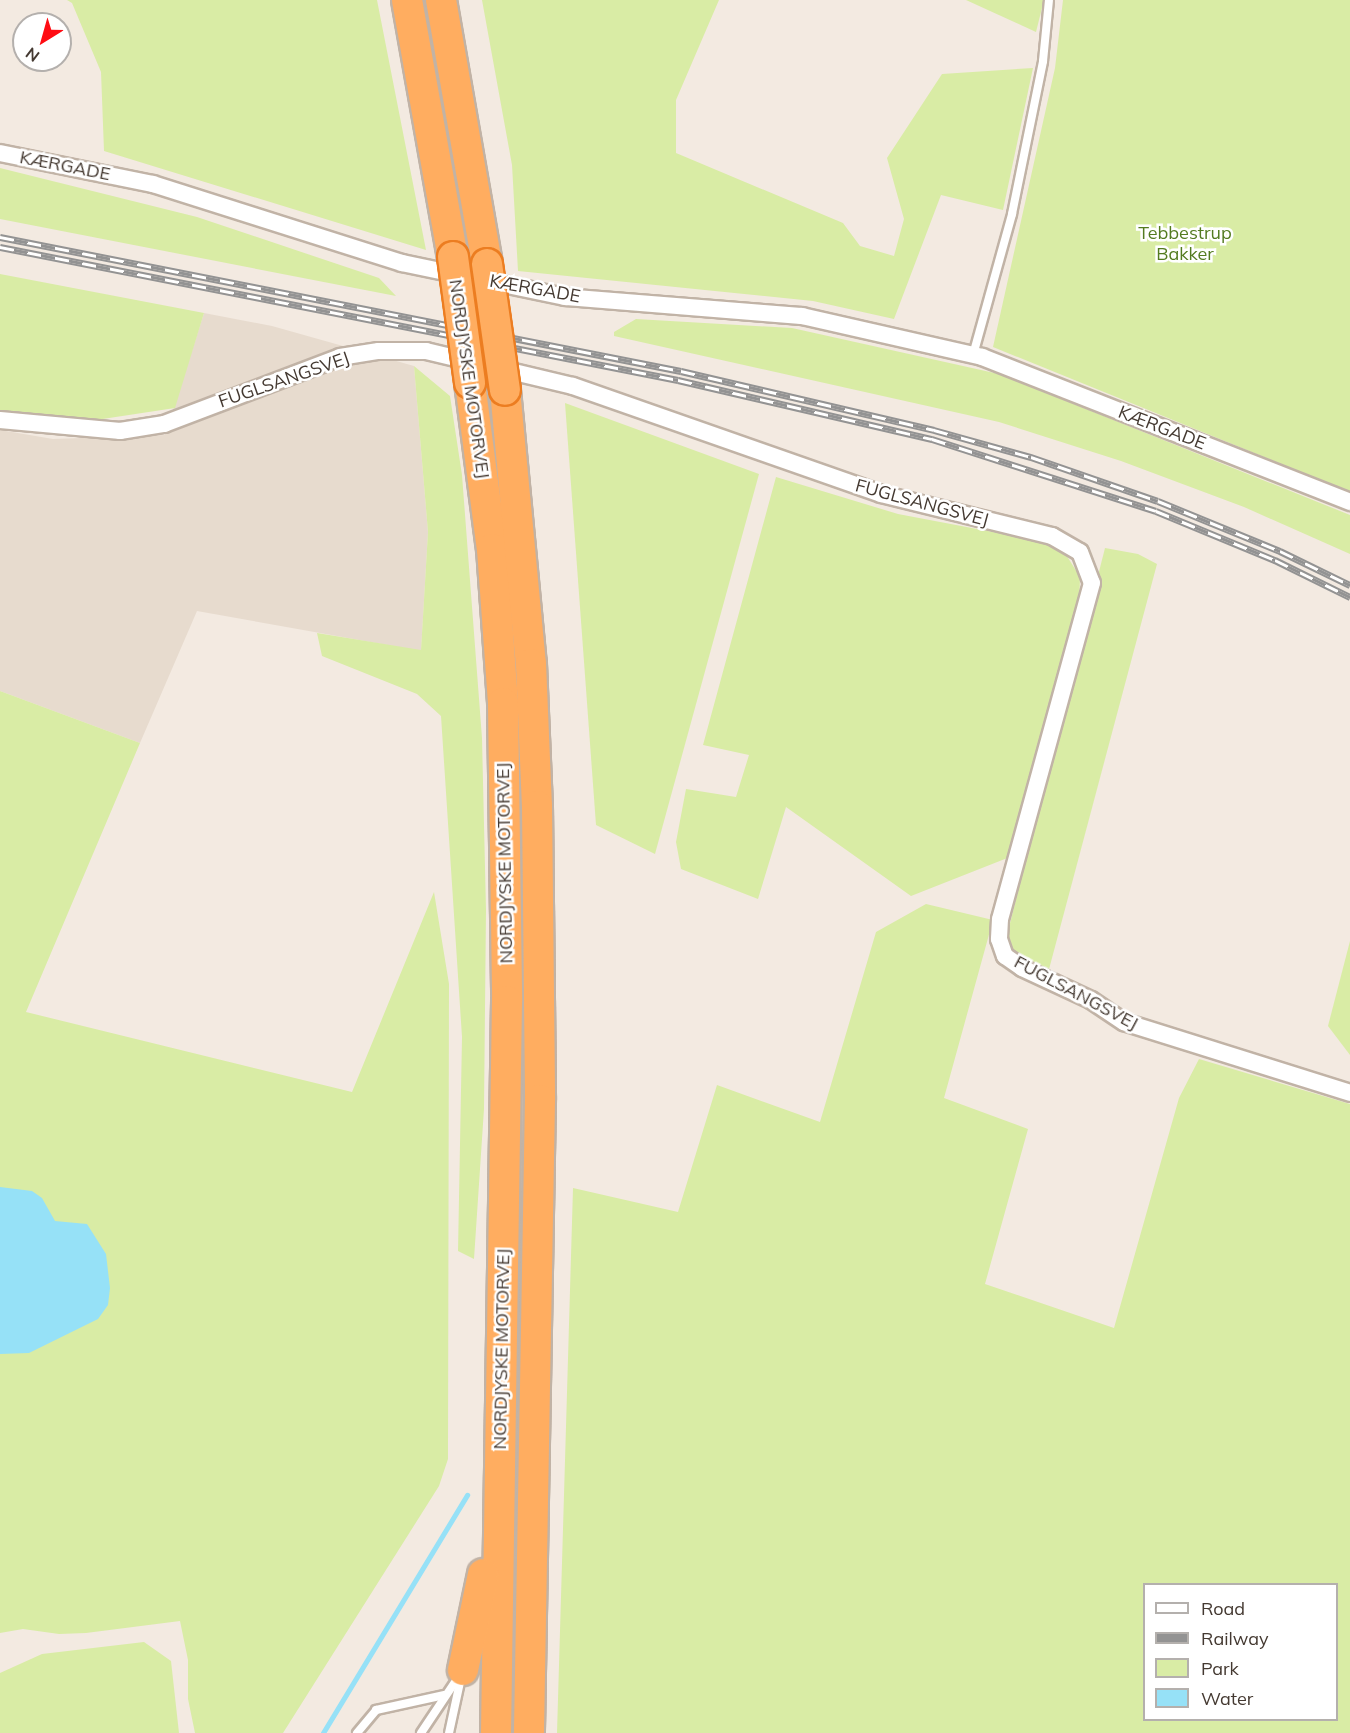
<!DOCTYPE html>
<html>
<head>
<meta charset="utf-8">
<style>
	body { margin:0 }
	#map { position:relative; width:1350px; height:1733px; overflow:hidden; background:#f3eae1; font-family:Mulish,sans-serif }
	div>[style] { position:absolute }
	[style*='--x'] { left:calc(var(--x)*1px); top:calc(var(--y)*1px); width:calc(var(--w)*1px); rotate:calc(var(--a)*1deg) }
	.residential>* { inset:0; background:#e7dbce }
	.green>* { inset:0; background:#d9eca5 }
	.water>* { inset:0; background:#96e1f7 }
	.stream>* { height:4.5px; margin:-2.25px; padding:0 2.25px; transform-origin:2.25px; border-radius:2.25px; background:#96e1f7 }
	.roads { filter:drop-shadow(2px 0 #c1b3a6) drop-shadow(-2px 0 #c1b3a6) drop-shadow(0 2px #c1b3a6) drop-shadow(0 -2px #c1b3a6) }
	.lane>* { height:8px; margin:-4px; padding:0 4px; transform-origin:4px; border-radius:4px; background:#fff }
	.street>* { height:16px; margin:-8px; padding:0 8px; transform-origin:8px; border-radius:8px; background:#fff }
	.highway>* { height:30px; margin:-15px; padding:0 15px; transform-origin:15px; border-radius:15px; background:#ffad60 }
	.rail>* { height:7px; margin-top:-3.5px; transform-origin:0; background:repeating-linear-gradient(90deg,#fff 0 14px,#939393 0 28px); box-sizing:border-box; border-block:2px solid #939393 }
	.bridges { filter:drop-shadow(2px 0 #ec7d21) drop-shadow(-2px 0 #ec7d21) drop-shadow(0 2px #ec7d21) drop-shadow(0 -2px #ec7d21) }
	.highway-bridge>* { height:30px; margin:-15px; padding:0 15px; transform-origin:15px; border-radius:15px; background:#ffad60 }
	span { translate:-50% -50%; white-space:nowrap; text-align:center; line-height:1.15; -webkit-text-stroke:5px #fff; paint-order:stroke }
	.street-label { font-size:18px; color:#443931 }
	.park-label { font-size:18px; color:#537b20 }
	.legend { position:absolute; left:1143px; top:1583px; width:195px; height:138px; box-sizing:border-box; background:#fff; border:2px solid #b4b0ad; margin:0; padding:8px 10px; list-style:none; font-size:18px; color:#443931 }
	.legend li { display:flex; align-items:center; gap:12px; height:30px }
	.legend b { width:30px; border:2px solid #b4b0ad }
	.north { position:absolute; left:12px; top:12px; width:60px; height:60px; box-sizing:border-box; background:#fff; border:2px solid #b4b0ad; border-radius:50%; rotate:217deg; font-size:16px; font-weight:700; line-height:24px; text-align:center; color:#443931 }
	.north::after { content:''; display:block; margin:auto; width:21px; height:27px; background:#ff0c13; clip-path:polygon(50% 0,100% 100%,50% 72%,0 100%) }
</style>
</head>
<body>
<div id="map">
	<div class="residential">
		<i style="clip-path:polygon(204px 313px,272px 326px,414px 366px,428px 532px,421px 651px,197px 611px,140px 743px,0 691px,0 430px,53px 439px,165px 435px)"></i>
	</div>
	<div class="green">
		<i style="clip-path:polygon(67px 0,377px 0,426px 250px,104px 151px,101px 72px,72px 3px)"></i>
		<i style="clip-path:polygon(482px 0,719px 0,676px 100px,676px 153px,843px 223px,860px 246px,894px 256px,904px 219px,887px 158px,942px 74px,1033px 68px,1003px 210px,941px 195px,894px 319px,813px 301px,518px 271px,512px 165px)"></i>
		<i style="clip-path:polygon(966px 0,1044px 0,1036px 32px)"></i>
		<i style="clip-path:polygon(1063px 0,1350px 0,1350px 492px,993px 347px,1055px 68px)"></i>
		<i style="clip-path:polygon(0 168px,197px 217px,379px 278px,396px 296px,0 219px)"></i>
		<i style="clip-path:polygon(0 274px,204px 313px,175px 408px,96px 420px,0 412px)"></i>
		<i style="clip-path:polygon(636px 319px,792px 328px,999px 374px,1350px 515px,1350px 554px,1244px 507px,1121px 461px,999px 422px,614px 336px,614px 332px)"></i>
		<i style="clip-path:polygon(414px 366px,450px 396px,462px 475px,482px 738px,486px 910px,484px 1109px,474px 1259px,458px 1251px,462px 1037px,441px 716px,417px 694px,322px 656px,317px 633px,421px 650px,428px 532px)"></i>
		<i style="clip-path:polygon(565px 403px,759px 474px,655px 854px,596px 825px)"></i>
		<i style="clip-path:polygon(776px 477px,898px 514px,1041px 541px,1065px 553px,1080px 577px,1079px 613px,1015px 855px,911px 896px,786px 807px,758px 899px,681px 869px,676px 842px,686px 789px,736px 797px,749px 755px,703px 745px)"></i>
		<i style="clip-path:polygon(1105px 548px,1138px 554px,1157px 564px,1048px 973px,1011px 953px,1008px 931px)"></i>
		<i style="clip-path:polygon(0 691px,140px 743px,26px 1012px,352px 1092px,434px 892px,449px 984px,448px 1459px,439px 1486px,283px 1733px,195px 1733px,188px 1699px,188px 1660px,180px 1621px,86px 1633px,59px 1634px,23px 1629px,0 1633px)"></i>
		<i style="clip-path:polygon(evenodd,926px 904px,993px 920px,944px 1098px,1028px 1129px,985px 1284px,1114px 1328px,1179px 1098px,1199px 1059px,1350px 1104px,1350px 1733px,557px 1733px,573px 1188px,678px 1212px,717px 1085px,820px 1122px,876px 932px,926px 904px,1144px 1584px,1336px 1584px,1336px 1720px,1144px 1720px,1144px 1584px)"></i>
		<i style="clip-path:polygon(1350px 941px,1350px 1055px,1328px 1026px)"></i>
		<i style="clip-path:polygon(144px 1642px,171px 1661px,179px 1733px,0 1733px,0 1673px,42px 1654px)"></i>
	</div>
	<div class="water">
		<i style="clip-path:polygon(0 1187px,32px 1191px,42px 1198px,55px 1221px,87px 1224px,106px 1254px,110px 1288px,108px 1305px,98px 1319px,29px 1353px,0 1354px)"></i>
	</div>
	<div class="stream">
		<i style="--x:323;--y:1733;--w:278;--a:-58.8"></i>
	</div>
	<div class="roads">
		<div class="lane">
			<i style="--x:973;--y:355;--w:146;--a:-74.5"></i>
			<i style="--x:1012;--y:214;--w:156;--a:-78.5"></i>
			<i style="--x:1043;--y:61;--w:61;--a:-84.4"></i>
			<i style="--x:357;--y:1733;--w:30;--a:-50"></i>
			<i style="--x:376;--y:1710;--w:70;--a:-12.4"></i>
			<i style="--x:421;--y:1733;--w:72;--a:-56.3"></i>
			<i style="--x:449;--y:1733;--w:61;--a:-77.8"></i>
		</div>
		<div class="street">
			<i style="--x:0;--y:153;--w:156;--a:11.5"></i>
			<i style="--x:153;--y:184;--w:261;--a:17.6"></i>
			<i style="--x:402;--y:263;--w:167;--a:11.8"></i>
			<i style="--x:565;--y:297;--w:238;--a:4.6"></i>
			<i style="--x:802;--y:316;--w:185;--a:12.8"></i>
			<i style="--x:982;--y:357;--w:396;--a:21.5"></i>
			<i style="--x:0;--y:420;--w:121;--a:5.2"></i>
			<i style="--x:120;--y:431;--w:45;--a:-9"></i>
			<i style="--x:164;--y:424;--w:188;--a:-20.8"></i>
			<i style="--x:340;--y:357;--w:39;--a:-9"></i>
			<i style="--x:379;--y:351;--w:47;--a:0"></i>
			<i style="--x:426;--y:351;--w:151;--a:13.4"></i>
			<i style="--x:573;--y:386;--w:326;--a:19.3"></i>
			<i style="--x:881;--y:494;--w:176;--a:13.8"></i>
			<i style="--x:1052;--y:536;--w:32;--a:30"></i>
			<i style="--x:1080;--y:552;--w:33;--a:69"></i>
			<i style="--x:1092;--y:583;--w:348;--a:105.3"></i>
			<i style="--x:1000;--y:919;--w:20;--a:93"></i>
			<i style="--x:999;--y:939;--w:18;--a:71"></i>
			<i style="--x:1005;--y:956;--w:21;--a:35"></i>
			<i style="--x:1022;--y:968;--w:76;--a:24.9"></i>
			<i style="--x:1091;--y:1000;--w:40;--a:34"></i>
			<i style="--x:1124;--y:1022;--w:237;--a:17.4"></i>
		</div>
		<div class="highway">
			<i style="--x:407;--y:0;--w:261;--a:79.9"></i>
			<i style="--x:441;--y:0;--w:268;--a:80.1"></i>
			<i style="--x:470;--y:383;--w:167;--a:82.5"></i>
			<i style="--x:492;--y:549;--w:154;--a:85.9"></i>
			<i style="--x:503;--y:703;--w:298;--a:89.2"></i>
			<i style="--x:507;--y:1001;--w:732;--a:90.86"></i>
			<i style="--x:505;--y:390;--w:275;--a:84.6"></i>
			<i style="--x:531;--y:664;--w:142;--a:87.6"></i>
			<i style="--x:537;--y:806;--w:294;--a:89.4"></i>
			<i style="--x:540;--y:1100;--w:633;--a:91"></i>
			<i style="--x:463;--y:1670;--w:98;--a:-78.2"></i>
		</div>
	</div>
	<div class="rail">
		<i style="--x:0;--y:237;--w:694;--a:11.13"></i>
		<i style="--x:681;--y:371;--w:260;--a:13.1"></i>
		<i style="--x:934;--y:430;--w:101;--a:15.6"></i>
		<i style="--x:1031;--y:457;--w:134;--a:19.1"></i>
		<i style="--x:1158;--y:501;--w:132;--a:22.3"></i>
		<i style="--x:1280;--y:551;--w:78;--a:25.9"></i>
		<i style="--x:0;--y:247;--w:691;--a:11.1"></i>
		<i style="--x:678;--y:380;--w:261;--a:13.1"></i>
		<i style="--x:932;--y:439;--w:235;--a:17.8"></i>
		<i style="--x:1156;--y:511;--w:129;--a:22.4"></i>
		<i style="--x:1275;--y:560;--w:84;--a:26.3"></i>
	</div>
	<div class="bridges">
		<div class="highway-bridge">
			<i style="--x:453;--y:257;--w:127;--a:82.3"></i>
			<i style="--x:487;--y:264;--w:127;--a:81.9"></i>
		</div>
	</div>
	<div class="street-label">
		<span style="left:65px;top:166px;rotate:11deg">KÆRGADE</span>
		<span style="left:535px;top:289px;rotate:10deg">KÆRGADE</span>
		<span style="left:469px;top:379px;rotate:82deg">NORDJYSKE MOTORVEJ</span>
		<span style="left:284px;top:380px;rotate:-19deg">FUGLSANGSVEJ</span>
		<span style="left:1162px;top:428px;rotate:21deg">KÆRGADE</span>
		<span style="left:922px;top:503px;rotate:15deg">FUGLSANGSVEJ</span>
		<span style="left:505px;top:863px;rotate:-91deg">NORDJYSKE MOTORVEJ</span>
		<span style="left:1076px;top:993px;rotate:28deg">FUGLSANGSVEJ</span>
		<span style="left:502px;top:1349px;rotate:-89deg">NORDJYSKE MOTORVEJ</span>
	</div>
	<div class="park-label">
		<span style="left:1185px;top:244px">Tebbestrup<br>Bakker</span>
	</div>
	<ul class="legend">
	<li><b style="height:8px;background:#fff"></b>Road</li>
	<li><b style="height:8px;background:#939393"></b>Railway</li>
	<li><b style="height:16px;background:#d9eca5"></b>Park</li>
	<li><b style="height:16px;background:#96e1f7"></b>Water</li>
	</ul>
	<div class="north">N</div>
</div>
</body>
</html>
